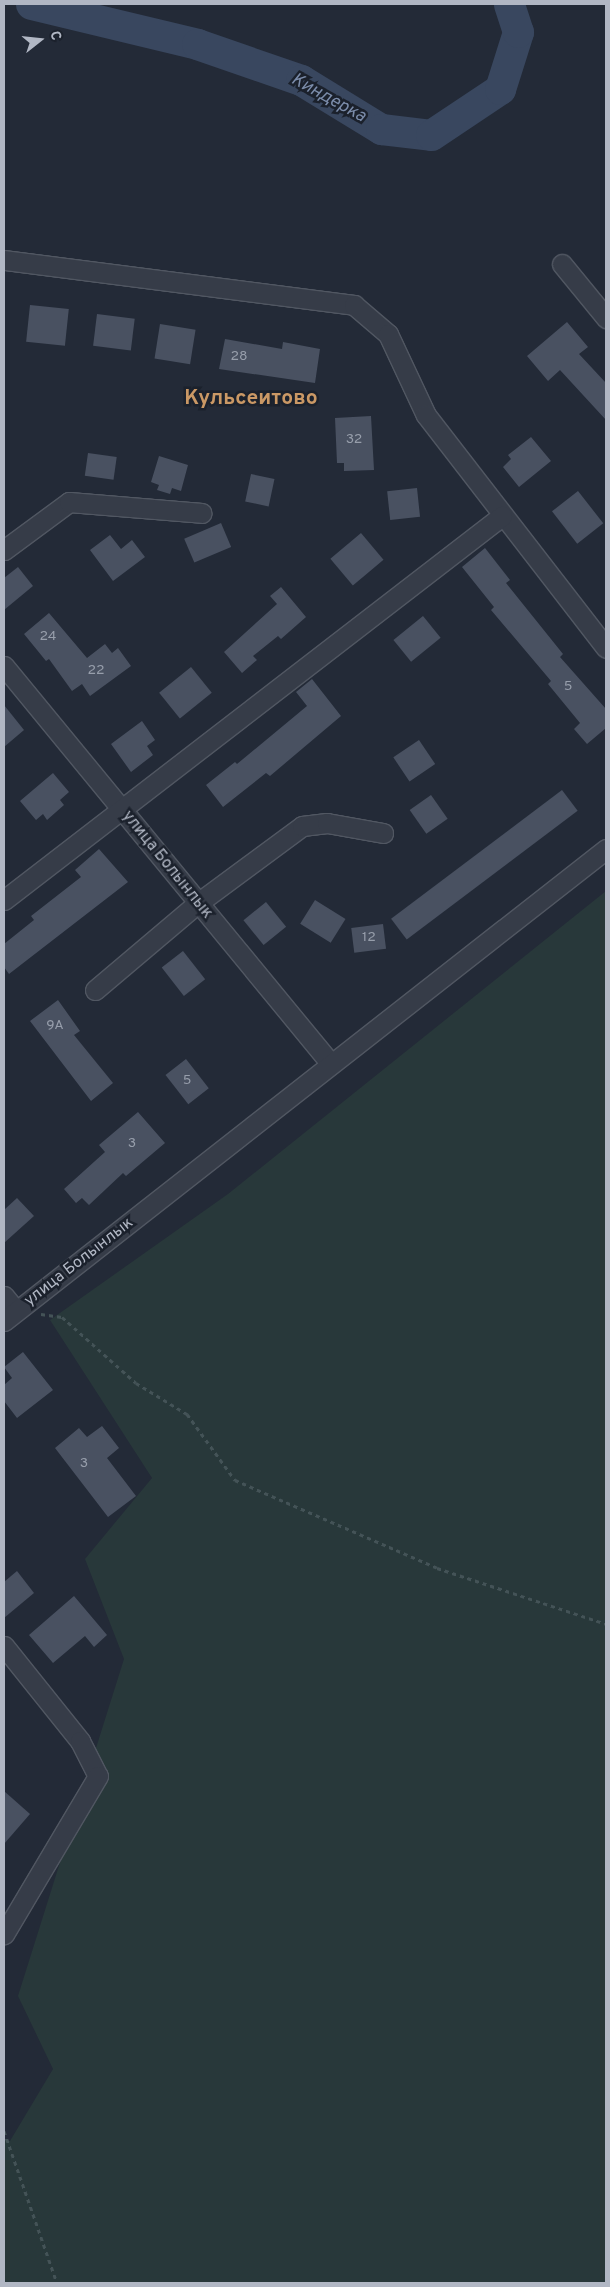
<!DOCTYPE html>
<html>
<head>
<meta charset="utf-8">
<style>
	body { margin:0 }
	#map { position:relative; width:610px; height:2287px; overflow:hidden; background:#232a37; font-family:Overpass,sans-serif }
	div>[style] { position:absolute }
	[style*='--x'] { left:calc(var(--x)*1px); top:calc(var(--y)*1px); width:calc(var(--w)*1px); rotate:calc(var(--a)*1deg) }
	.green>* { inset:0; background:#28383a }
	.river>* { height:31px; margin:-15.5px; padding:0 15.5px; transform-origin:15.5px; border-radius:15.5px; background:#39475f }
	.building>* { inset:0; background:#495161; transform-origin:0 0 }
	.path>* { height:3px; margin-top:-1.5px; transform-origin:0; background:repeating-linear-gradient(90deg,#445357 0 4px,transparent 0 8px) }
	.roads { filter:drop-shadow(1px 0 #515762) drop-shadow(-1px 0 #515762) drop-shadow(0 1px #515762) drop-shadow(0 -1px #515762) }
	.minor>* { height:19px; margin:-9.5px; padding:0 9.5px; transform-origin:9.5px; border-radius:9.5px; background:#363c48 }
	span { translate:-50% -50%; white-space:nowrap; text-align:center; line-height:1.15; -webkit-text-stroke:5px #1b212c; paint-order:stroke }
	.number-label { font-size:14px; color:#979eab }
	.number-label span { -webkit-text-stroke-width:0 }
	.street-label { font-size:16px; color:#b1b7c4 }
	.water-label { font-size:18px; color:#7b8caa; font-style:italic }
	.district-label { font-size:21px; color:#ca9865; font-weight:700 }
	.frame { position:absolute; inset:0; border:5px solid #b1b7c4; pointer-events:none }
	.north { position:absolute; left:15px; top:15px; width:50px; height:50px; -webkit-text-stroke:4px #1b212c; paint-order:stroke; rotate:74deg; font-size:14px; font-weight:700; line-height:20px; text-align:center; color:#b1b7c4 }
	.north::after { content:''; display:block; margin:auto; width:18px; height:22px; background:#b1b7c4; clip-path:polygon(50% 0,100% 100%,50% 72%,0 100%) }
</style>
</head>
<body>
<div id="map">
	<div class="green">
		<i style="clip-path:polygon(606px 891px,606px 2283px,4px 2283px,4px 2140px,10px 2141px,53px 2069px,18px 1996px,124px 1659px,85px 1559px,152px 1478px,50px 1320px,228px 1194px)"></i>
	</div>
	<div class="river">
		<i style="--x:31;--y:4;--w:171;--a:13.5"></i>
		<i style="--x:197;--y:44;--w:110;--a:19.1"></i>
		<i style="--x:301;--y:80;--w:94;--a:31.5"></i>
		<i style="--x:381;--y:129;--w:50;--a:6.8"></i>
		<i style="--x:431;--y:135;--w:83;--a:-33.7"></i>
		<i style="--x:500;--y:89;--w:60;--a:-72.5"></i>
		<i style="--x:518;--y:32;--w:29;--a:-108"></i>
	</div>
	<div class="building">
		<i style="left:30px;top:305px;width:39px;height:37px;rotate:6deg"></i>
		<i style="left:97px;top:314px;width:38px;height:32px;rotate:7deg"></i>
		<i style="clip-path:polygon(567px 322px,588px 347px,579px 354px,606px 383px,606px 420px,560px 370px,548px 381px,527px 356px)"></i>
		<i style="left:160px;top:324px;width:36px;height:35px;rotate:9deg"></i>
		<i style="clip-path:polygon(225px 339px,282px 349px,283px 342px,320px 349px,315px 383px,219px 369px)"></i>
		<i style="clip-path:polygon(371px 416px,374px 470px,344px 471px,344px 463px,337px 463px,335px 418px)"></i>
		<i style="clip-path:polygon(531px 437px,551px 461px,519px 487px,503px 467px,511px 459px,508px 455px)"></i>
		<i style="left:88px;top:453px;width:29px;height:23px;rotate:8deg"></i>
		<i style="clip-path:polygon(159px 456px,188px 465px,181px 491px,172px 488px,170px 494px,157px 490px,159px 485px,151px 482px)"></i>
		<i style="left:251px;top:474px;width:24px;height:28px;rotate:12deg"></i>
		<i style="left:417px;top:488px;width:29px;height:30px;rotate:84deg"></i>
		<i style="left:578px;top:491px;width:41px;height:33px;rotate:52deg"></i>
		<i style="left:221px;top:523px;width:26px;height:40px;rotate:67deg"></i>
		<i style="left:361px;top:533px;width:35px;height:40px;rotate:50deg"></i>
		<i style="clip-path:polygon(110px 535px,121px 549px,132px 540px,145px 557px,113px 581px,90px 550px)"></i>
		<i style="clip-path:polygon(485px 548px,510px 580px,506px 583px,563px 654px,560px 657px,606px 709px,606px 728px,587px 744px,574px 729px,580px 723px,548px 684px,551px 681px,491px 610px,494px 607px,462px 567px)"></i>
		<i style="clip-path:polygon(18px 567px,33px 586px,4px 610px,4px 578px)"></i>
		<i style="clip-path:polygon(281px 587px,306px 617px,281px 639px,278px 636px,253px 656px,257px 660px,242px 673px,224px 652px,277px 604px,270px 596px)"></i>
		<i style="clip-path:polygon(49px 613px,87px 658px,105px 644px,112px 653px,118px 648px,131px 666px,90px 696px,82px 684px,72px 691px,49px 659px,46px 661px,24px 634px)"></i>
		<i style="left:423px;top:616px;width:28px;height:38px;rotate:51deg"></i>
		<i style="left:191px;top:667px;width:33px;height:41px;rotate:51deg"></i>
		<i style="clip-path:polygon(312px 679px,341px 716px,270px 776px,266px 773px,223px 807px,206px 785px,235px 762px,237px 764px,307px 706px,296px 692px)"></i>
		<i style="clip-path:polygon(4px 705px,24px 730px,4px 747px)"></i>
		<i style="clip-path:polygon(142px 721px,155px 740px,147px 746px,153px 755px,131px 772px,111px 744px)"></i>
		<i style="left:419px;top:740px;width:29px;height:31px;rotate:56deg"></i>
		<i style="clip-path:polygon(53px 773px,69px 792px,60px 800px,64px 805px,47px 820px,43px 814px,36px 820px,20px 801px)"></i>
		<i style="left:562px;top:790px;width:26px;height:214px;rotate:53deg"></i>
		<i style="left:431px;top:795px;width:29px;height:26px;rotate:55deg"></i>
		<i style="clip-path:polygon(99px 849px,128px 882px,9px 974px,4px 967px,4px 944px,34px 920px,31px 916px,81px 877px,75px 870px)"></i>
		<i style="left:315px;top:900px;width:36px;height:28px;rotate:32deg"></i>
		<i style="left:266px;top:902px;width:32px;height:29px;rotate:51deg"></i>
		<i style="left:383px;top:924px;width:25px;height:32px;rotate:83deg"></i>
		<i style="left:183px;top:951px;width:36px;height:27px;rotate:52deg"></i>
		<i style="clip-path:polygon(58px 1000px,80px 1031px,74px 1035px,113px 1083px,91px 1101px,30px 1021px)"></i>
		<i style="left:186px;top:1059px;width:37px;height:26px;rotate:52deg"></i>
		<i style="clip-path:polygon(138px 1112px,165px 1143px,126px 1176px,123px 1173px,89px 1205px,82px 1198px,76px 1203px,64px 1189px,105px 1152px,99px 1145px)"></i>
		<i style="clip-path:polygon(17px 1198px,34px 1216px,4px 1243px,4px 1210px)"></i>
		<i style="clip-path:polygon(23px 1352px,53px 1390px,17px 1418px,4px 1401px,4px 1385px,12px 1378px,4px 1367px)"></i>
		<i style="clip-path:polygon(102px 1426px,119px 1448px,107px 1458px,136px 1496px,108px 1517px,55px 1448px,79px 1428px,87px 1437px)"></i>
		<i style="clip-path:polygon(17px 1571px,34px 1593px,4px 1618px,4px 1582px)"></i>
		<i style="clip-path:polygon(74px 1596px,107px 1635px,94px 1647px,85px 1636px,53px 1663px,29px 1635px)"></i>
		<i style="clip-path:polygon(4px 1791px,30px 1814px,4px 1844px)"></i>
	</div>
	<div class="path">
		<i style="--x:41;--y:1314;--w:21;--a:8"></i>
		<i style="--x:62;--y:1317;--w:99;--a:41.7"></i>
		<i style="--x:136;--y:1383;--w:60;--a:31.3"></i>
		<i style="--x:187;--y:1414;--w:82;--a:54"></i>
		<i style="--x:235;--y:1480;--w:220;--a:23.5"></i>
		<i style="--x:437;--y:1568;--w:178;--a:18.3"></i>
		<i style="--x:4;--y:2131;--w:161;--a:70.8"></i>
	</div>
	<div class="roads">
		<div class="minor">
			<i style="--x:4;--y:260;--w:353;--a:7.3"></i>
			<i style="--x:354;--y:305;--w:45;--a:40.5"></i>
			<i style="--x:388;--y:334;--w:89;--a:64.9"></i>
			<i style="--x:426;--y:415;--w:294;--a:52.3"></i>
			<i style="--x:562;--y:264;--w:70;--a:50.8"></i>
			<i style="--x:4;--y:550;--w:81;--a:-36.4"></i>
			<i style="--x:69;--y:502;--w:133;--a:4.7"></i>
			<i style="--x:4;--y:666;--w:515;--a:50.59"></i>
			<i style="--x:4;--y:900;--w:629;--a:-37.64"></i>
			<i style="--x:95;--y:990;--w:135;--a:-40.2"></i>
			<i style="--x:198;--y:903;--w:129;--a:-36.5"></i>
			<i style="--x:302;--y:826;--w:25;--a:-7"></i>
			<i style="--x:327;--y:823;--w:57;--a:10.1"></i>
			<i style="--x:4;--y:1296;--w:19;--a:51"></i>
			<i style="--x:4;--y:1321;--w:765;--a:-38.1"></i>
			<i style="--x:4;--y:1646;--w:122;--a:51.3"></i>
			<i style="--x:80;--y:1741;--w:39;--a:63"></i>
			<i style="--x:98;--y:1776;--w:184;--a:120.7"></i>
		</div>
	</div>
	<div class="number-label">
		<span style="left:239px;top:357px">28</span>
		<span style="left:354px;top:440px">32</span>
		<span style="left:48px;top:637px">24</span>
		<span style="left:96px;top:671px">22</span>
		<span style="left:568px;top:687px">5</span>
		<span style="left:369px;top:938px">12</span>
		<span style="left:55px;top:1026px">9А</span>
		<span style="left:187px;top:1081px">5</span>
		<span style="left:132px;top:1144px">3</span>
		<span style="left:84px;top:1464px">3</span>
	</div>
	<div class="street-label">
		<span style="left:167px;top:865px;rotate:51deg">улица Болынлык</span>
		<span style="left:79px;top:1262px;rotate:-38deg">улица Болынлык</span>
	</div>
	<div class="water-label">
		<span style="left:328px;top:99px;rotate:29deg">Киндерка</span>
	</div>
	<div class="district-label">
		<span style="left:251px;top:399px">Кульсеитово</span>
	</div>
	<div class="frame"></div>
	<div class="north">С</div>
</div>
</body>
</html>
